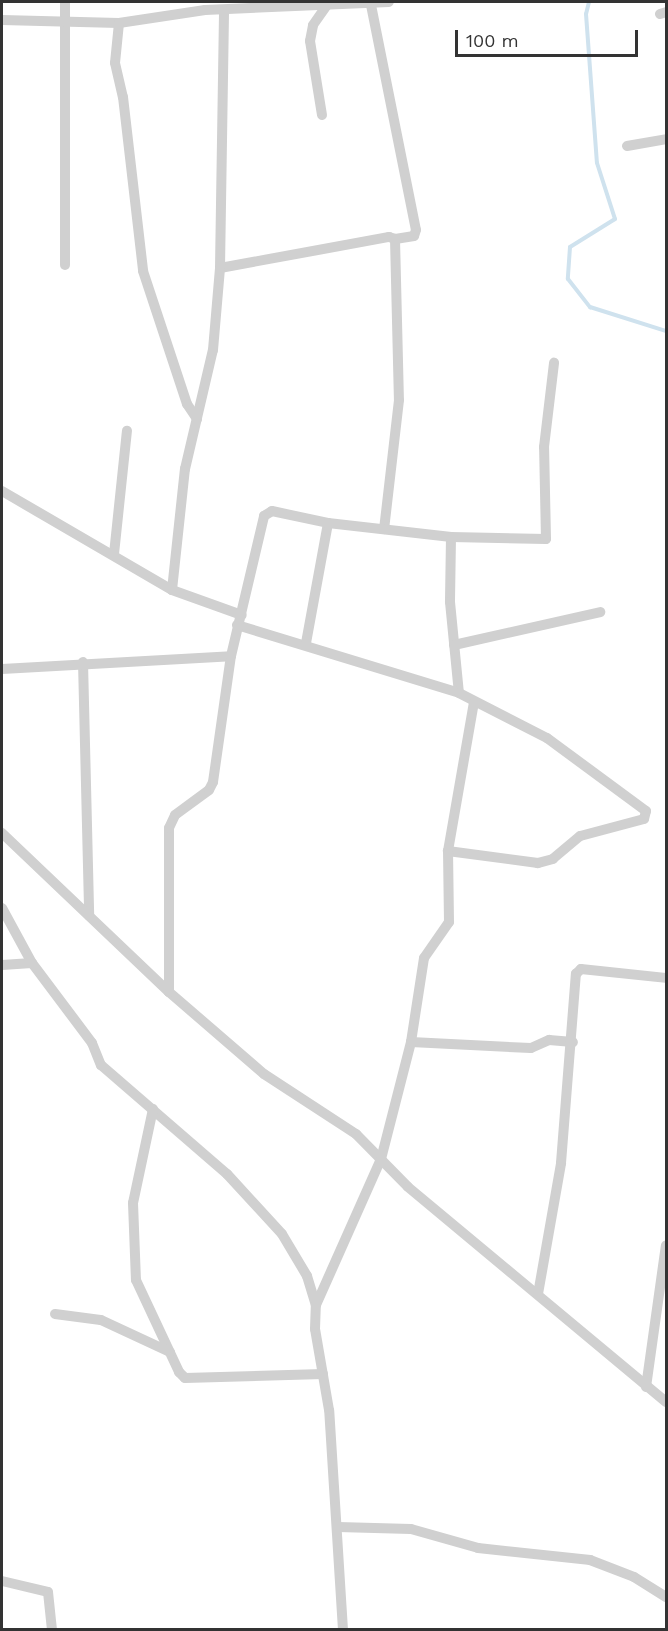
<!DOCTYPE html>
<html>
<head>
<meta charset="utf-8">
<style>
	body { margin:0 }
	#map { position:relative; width:668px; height:1631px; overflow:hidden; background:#fff; font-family:"Work Sans",sans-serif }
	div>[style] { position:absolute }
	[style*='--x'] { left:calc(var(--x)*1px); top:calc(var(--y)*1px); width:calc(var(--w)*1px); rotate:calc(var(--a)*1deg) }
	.stream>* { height:4px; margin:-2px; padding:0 2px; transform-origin:2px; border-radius:2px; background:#cfe2ee }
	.minor>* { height:10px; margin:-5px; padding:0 5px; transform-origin:5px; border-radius:5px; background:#d0d0d0 }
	span { translate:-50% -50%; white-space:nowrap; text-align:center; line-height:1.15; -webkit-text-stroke:6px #fff; paint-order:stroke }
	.frame { position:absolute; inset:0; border:3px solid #333; pointer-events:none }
	.scale { position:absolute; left:455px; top:30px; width:183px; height:27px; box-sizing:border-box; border:3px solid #333; border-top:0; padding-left:8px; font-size:18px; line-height:21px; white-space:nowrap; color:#333; -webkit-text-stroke:4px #fff; paint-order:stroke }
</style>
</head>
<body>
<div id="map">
	<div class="stream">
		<i style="--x:589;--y:2;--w:12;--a:104"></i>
		<i style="--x:586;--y:14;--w:149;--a:85.8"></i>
		<i style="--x:597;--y:163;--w:59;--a:72.2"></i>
		<i style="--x:615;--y:219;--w:53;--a:148.1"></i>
		<i style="--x:570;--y:247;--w:32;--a:94"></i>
		<i style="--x:568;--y:279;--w:36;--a:52"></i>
		<i style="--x:590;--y:307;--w:80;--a:17.5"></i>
	</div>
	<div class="minor">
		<i style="--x:65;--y:2;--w:263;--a:90"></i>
		<i style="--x:371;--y:5;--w:229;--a:78.7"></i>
		<i style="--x:416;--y:230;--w:6;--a:108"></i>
		<i style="--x:414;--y:236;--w:19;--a:171"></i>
		<i style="--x:660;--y:14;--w:6;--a:-18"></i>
		<i style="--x:2;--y:20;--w:117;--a:1.5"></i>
		<i style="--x:119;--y:23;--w:87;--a:-8.6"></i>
		<i style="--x:205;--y:10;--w:184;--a:-2.5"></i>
		<i style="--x:119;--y:23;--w:40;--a:95.7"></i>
		<i style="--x:115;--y:63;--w:35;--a:77"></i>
		<i style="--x:123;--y:97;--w:175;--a:83.4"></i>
		<i style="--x:143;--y:271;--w:140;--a:71.7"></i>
		<i style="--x:187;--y:404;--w:18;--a:56"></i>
		<i style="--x:322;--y:115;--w:75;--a:-99.2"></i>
		<i style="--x:310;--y:41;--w:16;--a:-79"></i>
		<i style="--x:313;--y:25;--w:24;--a:-55"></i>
		<i style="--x:627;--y:146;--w:40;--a:-10"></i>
		<i style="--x:220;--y:268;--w:172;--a:-10.4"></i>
		<i style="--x:389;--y:237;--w:6;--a:18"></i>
		<i style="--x:395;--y:239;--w:161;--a:88.6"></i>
		<i style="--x:399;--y:400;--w:130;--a:96.6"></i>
		<i style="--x:2;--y:491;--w:197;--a:30.2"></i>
		<i style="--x:172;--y:590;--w:74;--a:19.7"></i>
		<i style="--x:451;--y:537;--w:65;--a:90.9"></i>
		<i style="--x:450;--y:602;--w:91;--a:84.4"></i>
		<i style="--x:114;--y:554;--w:124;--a:-84"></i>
		<i style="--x:172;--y:590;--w:122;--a:-83.9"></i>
		<i style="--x:185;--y:469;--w:122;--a:-76.8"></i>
		<i style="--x:213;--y:350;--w:82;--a:-85.1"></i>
		<i style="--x:220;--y:268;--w:257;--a:-89.1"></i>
		<i style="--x:237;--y:625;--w:232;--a:17"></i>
		<i style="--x:459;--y:693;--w:99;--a:27.1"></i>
		<i style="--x:547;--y:738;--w:123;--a:36.4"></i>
		<i style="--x:646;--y:811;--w:8;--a:104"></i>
		<i style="--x:644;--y:819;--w:66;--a:165.1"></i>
		<i style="--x:580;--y:836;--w:35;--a:140"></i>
		<i style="--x:553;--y:859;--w:16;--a:165"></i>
		<i style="--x:538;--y:863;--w:91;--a:-172.4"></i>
		<i style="--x:306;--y:643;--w:122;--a:-79.6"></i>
		<i style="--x:454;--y:645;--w:150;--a:-12.7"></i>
		<i style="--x:83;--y:662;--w:254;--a:88.6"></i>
		<i style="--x:2;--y:669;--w:229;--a:-3.2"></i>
		<i style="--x:2;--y:833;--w:231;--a:43.6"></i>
		<i style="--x:169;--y:992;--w:125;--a:40.8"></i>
		<i style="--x:264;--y:1074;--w:110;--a:33.1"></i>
		<i style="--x:356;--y:1134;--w:74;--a:45.5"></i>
		<i style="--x:408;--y:1187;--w:336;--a:39.8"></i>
		<i style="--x:2;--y:908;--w:63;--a:61.4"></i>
		<i style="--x:32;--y:963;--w:100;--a:53.1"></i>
		<i style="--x:92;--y:1043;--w:24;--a:68"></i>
		<i style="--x:101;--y:1065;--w:167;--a:40.9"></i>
		<i style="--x:227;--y:1174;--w:81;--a:47.5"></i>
		<i style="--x:282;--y:1234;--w:49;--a:59.2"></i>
		<i style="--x:307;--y:1276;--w:30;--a:73"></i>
		<i style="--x:2;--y:965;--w:30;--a:-4"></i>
		<i style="--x:169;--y:992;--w:164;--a:-90"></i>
		<i style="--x:169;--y:828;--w:14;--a:-65"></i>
		<i style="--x:175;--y:815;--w:42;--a:-36.3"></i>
		<i style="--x:209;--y:790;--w:9;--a:-63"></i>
		<i style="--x:213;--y:782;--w:127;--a:-81.9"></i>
		<i style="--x:231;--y:656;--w:144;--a:-76.7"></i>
		<i style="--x:264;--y:516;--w:9;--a:-32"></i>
		<i style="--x:272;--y:511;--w:57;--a:12.1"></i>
		<i style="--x:328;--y:523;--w:124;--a:6.5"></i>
		<i style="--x:451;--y:537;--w:95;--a:1.2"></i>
		<i style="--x:546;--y:539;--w:92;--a:-91.2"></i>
		<i style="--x:544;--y:447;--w:85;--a:-83.2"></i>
		<i style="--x:411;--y:1042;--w:120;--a:2.9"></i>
		<i style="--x:531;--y:1048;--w:20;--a:-24"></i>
		<i style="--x:549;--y:1040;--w:24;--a:5"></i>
		<i style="--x:153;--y:1109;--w:96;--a:102"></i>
		<i style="--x:133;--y:1203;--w:77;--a:87.8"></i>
		<i style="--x:136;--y:1280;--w:102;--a:64.9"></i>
		<i style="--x:179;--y:1372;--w:8;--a:45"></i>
		<i style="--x:185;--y:1378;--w:138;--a:-1.7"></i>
		<i style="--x:538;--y:1294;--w:133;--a:-80"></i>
		<i style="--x:561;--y:1163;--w:190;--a:-85.5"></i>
		<i style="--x:576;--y:974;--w:7;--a:-45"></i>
		<i style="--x:581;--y:969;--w:85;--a:6"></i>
		<i style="--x:55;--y:1314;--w:46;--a:7.4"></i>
		<i style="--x:101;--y:1320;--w:76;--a:24.9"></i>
		<i style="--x:646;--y:1387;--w:143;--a:-82"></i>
		<i style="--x:338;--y:1527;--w:73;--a:1.6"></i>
		<i style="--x:411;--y:1529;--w:70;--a:15.8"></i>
		<i style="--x:478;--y:1548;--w:113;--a:6.1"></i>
		<i style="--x:590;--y:1560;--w:47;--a:21.1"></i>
		<i style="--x:634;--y:1577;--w:38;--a:32"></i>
		<i style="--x:2;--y:1581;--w:47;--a:13.4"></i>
		<i style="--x:48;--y:1592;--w:38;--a:84"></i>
		<i style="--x:343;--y:1630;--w:220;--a:-93.6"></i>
		<i style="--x:329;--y:1410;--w:82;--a:-99.8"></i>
		<i style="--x:315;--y:1329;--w:24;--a:-88"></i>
		<i style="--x:316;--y:1305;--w:160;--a:-66"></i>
		<i style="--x:381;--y:1159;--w:121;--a:-75.6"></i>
		<i style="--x:411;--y:1042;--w:85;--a:-81.2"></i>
		<i style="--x:424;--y:958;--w:44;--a:-55.2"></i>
		<i style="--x:449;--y:922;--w:71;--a:-90.8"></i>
		<i style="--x:448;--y:851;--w:151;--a:-80.1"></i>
	</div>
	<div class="frame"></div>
	<div class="scale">100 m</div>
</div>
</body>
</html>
